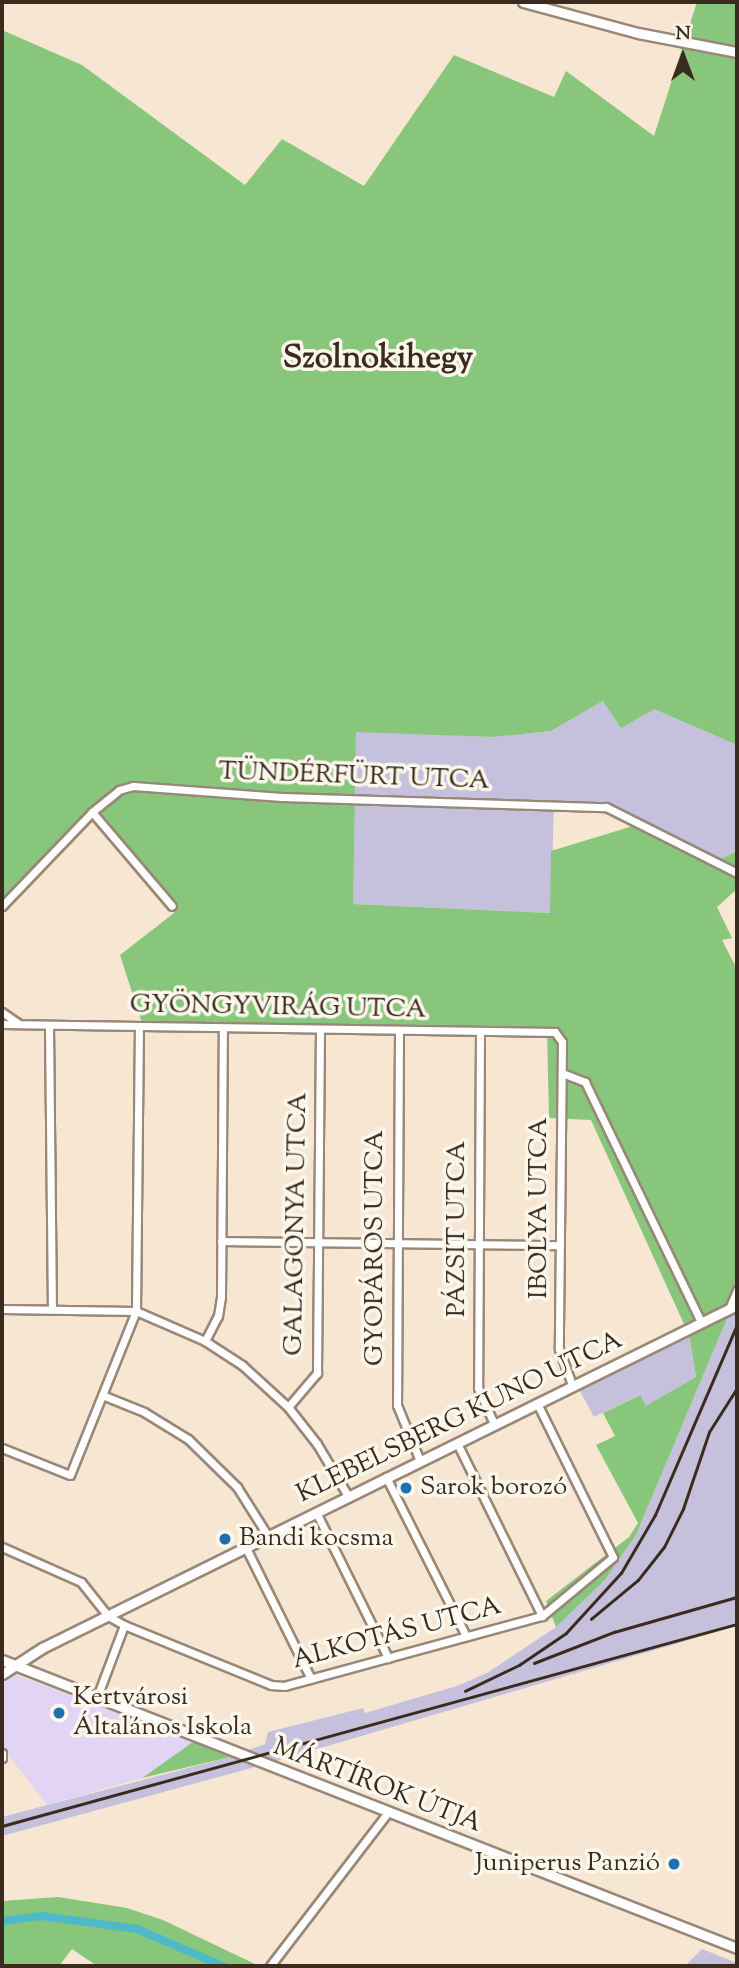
<!DOCTYPE html>
<html>
<head>
<meta charset="utf-8">
<style>
	body { margin:0 }
	#map { position:relative; width:739px; height:1968px; overflow:hidden; background:#f7e7d2; font-family:"Sorts Mill Goudy",serif }
	div>[style] { position:absolute }
	[style*='--x'] { left:calc(var(--x)*1px); top:calc(var(--y)*1px); width:calc(var(--w)*1px); rotate:calc(var(--a)*1deg) }
	.built>* { inset:0; background:#e1d4f4 }
	.industrial>* { inset:0; background:#c5c0db }
	.green>* { inset:0; background:#88c67c }
	.canal>* { height:8px; margin:-4px; padding:0 4px; transform-origin:4px; border-radius:4px; background:#4db9c9 }
	.roads { filter:drop-shadow(2px 0 #998878) drop-shadow(-2px 0 #998878) drop-shadow(0 2px #998878) drop-shadow(0 -2px #998878) }
	.minor>* { height:7px; margin:-3.5px; padding:0 3.5px; transform-origin:3.5px; border-radius:3.5px; background:#fff }
	.tertiary>* { height:9px; margin:-4.5px; padding:0 4.5px; transform-origin:4.5px; border-radius:4.5px; background:#fff }
	.rail>* { height:2.5px; margin:-1.25px; padding:0 1.25px; transform-origin:1.25px; border-radius:1.25px; background:#3b2a1e }
	.dots>* { width:19px; height:19px; translate:-50% -50%; box-sizing:border-box; border:4px solid #fbf7ec; border-radius:50% }
	span { translate:-50% -50%; white-space:nowrap; text-align:center; line-height:1.15; -webkit-text-stroke:7px #fbf7ec; paint-order:stroke }
	.street-label { font-size:26px; color:#3b2a1e }
	.poi-label { font-size:26px; color:#3b2a1e }
	.left { translate:0 -50%; text-align:left }
	.right { translate:-100% -50%; text-align:right }
	.district-label { font-size:33px; color:#3b2a1e; font-weight:700 }
	.frame { position:absolute; inset:0; border:4px solid #3b2a1e; pointer-events:none }
	.north { position:absolute; left:648px; top:21px; width:70px; height:70px; -webkit-text-stroke:5px #fbf7ec; paint-order:stroke; rotate:0deg; font-size:19px; font-weight:700; line-height:28px; text-align:center; color:#3b2a1e }
	.north::after { content:''; display:block; margin:auto; width:24px; height:32px; background:#3b2a1e; clip-path:polygon(50% 0,100% 100%,50% 72%,0 100%) }
</style>
</head>
<body>
<div id="map">
	<div class="built">
		<i style="clip-path:polygon(14px 1674px,193px 1742px,142px 1778px,47px 1805px,2px 1747px,2px 1683px)"></i>
	</div>
	<div class="industrial">
		<i style="clip-path:polygon(603px 701px,654px 709px,737px 745px,737px 851px,721px 859px,608px 802px,554px 801px,551px 913px,352px 904px,356px 731px,492px 737px,551px 731px)"></i>
		<i style="clip-path:polygon(737px 1295px,737px 1626px,259px 1766px,2px 1836px,2px 1817px,230px 1757px,265px 1744px,268px 1732px,363px 1708px,365px 1713px,457px 1686px,487px 1673px,556px 1627px,605px 1580px,636px 1535px)"></i>
		<i style="clip-path:polygon(689px 1336px,696px 1377px,646px 1407px,639px 1395px,594px 1417px,580px 1391px)"></i>
		<i style="clip-path:polygon(702px 1949px,737px 1963px,737px 1966px,685px 1966px)"></i>
	</div>
	<div class="green">
		<i style="clip-path:polygon(697px 2px,737px 2px,737px 745px,654px 709px,621px 728px,603px 701px,551px 731px,493px 737px,356px 732px,353px 904px,550px 913px,551px 851px,646px 822px,721px 859px,737px 851px,737px 889px,717px 907px,732px 938px,722px 940px,737px 969px,737px 1295px,636px 1535px,605px 1580px,556px 1627px,546px 1601px,629px 1537px,638px 1523px,596px 1445px,615px 1436px,603px 1413px,640px 1395px,646px 1406px,696px 1377px,689px 1335px,591px 1120px,549px 1118px,547px 1029px,142px 1023px,120px 955px,174px 913px,93px 805px,2px 900px,2px 30px,82px 65px,245px 185px,282px 139px,364px 186px,454px 55px,554px 97px,566px 71px,654px 136px)"></i>
		<i style="clip-path:polygon(193px 1742px,230px 1757px,142px 1778px)"></i>
		<i style="clip-path:polygon(58px 1897px,127px 1908px,163px 1920px,259px 1966px,97px 1966px,72px 1949px,59px 1966px,2px 1966px,2px 1901px)"></i>
	</div>
	<div class="canal">
		<i style="--x:2;--y:1921;--w:40;--a:-7.1"></i>
		<i style="--x:42;--y:1916;--w:96;--a:7.8"></i>
		<i style="--x:137;--y:1929;--w:94;--a:23.3"></i>
	</div>
	<div class="roads">
		<div class="minor">
			<i style="--x:92;--y:812;--w:123;--a:49.6"></i>
			<i style="--x:2;--y:906;--w:130;--a:-46.2"></i>
			<i style="--x:92;--y:812;--w:35;--a:-39"></i>
			<i style="--x:119;--y:790;--w:15;--a:-16"></i>
			<i style="--x:133;--y:786;--w:149;--a:4.2"></i>
			<i style="--x:282;--y:797;--w:324;--a:1.8"></i>
			<i style="--x:606;--y:807;--w:147;--a:26.7"></i>
			<i style="--x:2;--y:1012;--w:19;--a:35"></i>
			<i style="--x:2;--y:1024;--w:553;--a:0.83"></i>
			<i style="--x:555;--y:1032;--w:12;--a:55"></i>
			<i style="--x:562;--y:1042;--w:307;--a:90.6"></i>
			<i style="--x:559;--y:1349;--w:38;--a:70"></i>
			<i style="--x:49;--y:1026;--w:283;--a:89.4"></i>
			<i style="--x:399;--y:1031;--w:374;--a:90.3"></i>
			<i style="--x:397;--y:1405;--w:61;--a:67.7"></i>
			<i style="--x:480;--y:1031;--w:357;--a:90.3"></i>
			<i style="--x:478;--y:1388;--w:39;--a:66"></i>
			<i style="--x:562;--y:1073;--w:25;--a:21"></i>
			<i style="--x:585;--y:1082;--w:267;--a:64.2"></i>
			<i style="--x:221;--y:1241;--w:339;--a:0.7"></i>
			<i style="--x:2;--y:1309;--w:134;--a:0.9"></i>
			<i style="--x:136;--y:1311;--w:75;--a:23.5"></i>
			<i style="--x:205;--y:1341;--w:44;--a:33"></i>
			<i style="--x:242;--y:1365;--w:62;--a:42.4"></i>
			<i style="--x:288;--y:1407;--w:47;--a:51.9"></i>
			<i style="--x:317;--y:1444;--w:61;--a:59.2"></i>
			<i style="--x:729;--y:1309;--w:21;--a:-67"></i>
			<i style="--x:205;--y:1341;--w:28;--a:-63"></i>
			<i style="--x:218;--y:1316;--w:19;--a:-81"></i>
			<i style="--x:221;--y:1297;--w:267;--a:-89.6"></i>
			<i style="--x:102;--y:1395;--w:45;--a:22"></i>
			<i style="--x:144;--y:1412;--w:52;--a:31.5"></i>
			<i style="--x:188;--y:1439;--w:69;--a:44.4"></i>
			<i style="--x:237;--y:1487;--w:58;--a:57.7"></i>
			<i style="--x:288;--y:1407;--w:45;--a:-49.5"></i>
			<i style="--x:317;--y:1373;--w:342;--a:-89.5"></i>
			<i style="--x:457;--y:1443;--w:193;--a:63.8"></i>
			<i style="--x:2;--y:1448;--w:73;--a:21.7"></i>
			<i style="--x:70;--y:1475;--w:177;--a:-68.1"></i>
			<i style="--x:136;--y:1311;--w:283;--a:-89.4"></i>
			<i style="--x:386;--y:1477;--w:178;--a:63.3"></i>
			<i style="--x:316;--y:1512;--w:163;--a:63.7"></i>
			<i style="--x:2;--y:1547;--w:86;--a:23.9"></i>
			<i style="--x:81;--y:1582;--w:43;--a:51.5"></i>
			<i style="--x:108;--y:1616;--w:18;--a:29"></i>
			<i style="--x:124;--y:1625;--w:159;--a:22.2"></i>
			<i style="--x:271;--y:1685;--w:13;--a:4"></i>
			<i style="--x:284;--y:1686;--w:267;--a:-15.2"></i>
			<i style="--x:542;--y:1616;--w:92;--a:-39.7"></i>
			<i style="--x:613;--y:1557;--w:172;--a:-116.3"></i>
			<i style="--x:246;--y:1548;--w:146;--a:63.6"></i>
			<i style="--x:97;--y:1697;--w:77;--a:-69.4"></i>
			<i style="--x:2;--y:1753;--w:5;--a:90"></i>
			<i style="--x:270;--y:1966;--w:194;--a:-52.5"></i>
		</div>
		<div class="tertiary">
			<i style="--x:523;--y:2;--w:119;--a:15.1"></i>
			<i style="--x:638;--y:33;--w:101;--a:10.9"></i>
			<i style="--x:2;--y:1660;--w:789;--a:21.4"></i>
			<i style="--x:2;--y:1674;--w:48;--a:-33"></i>
			<i style="--x:42;--y:1648;--w:775;--a:-26.27"></i>
		</div>
	</div>
	<div class="rail">
		<i style="--x:591;--y:1619;--w:61;--a:-39.7"></i>
		<i style="--x:638;--y:1580;--w:42;--a:-51.8"></i>
		<i style="--x:664;--y:1547;--w:42;--a:-63.4"></i>
		<i style="--x:683;--y:1509;--w:81;--a:-71.3"></i>
		<i style="--x:709;--y:1432;--w:52;--a:-57.5"></i>
		<i style="--x:534;--y:1663;--w:86;--a:-21.2"></i>
		<i style="--x:614;--y:1632;--w:128;--a:-15.9"></i>
		<i style="--x:465;--y:1691;--w:60;--a:-25.7"></i>
		<i style="--x:519;--y:1665;--w:57;--a:-34.2"></i>
		<i style="--x:566;--y:1633;--w:81;--a:-47.5"></i>
		<i style="--x:621;--y:1573;--w:67;--a:-59.6"></i>
		<i style="--x:655;--y:1515;--w:207;--a:-66.7"></i>
		<i style="--x:2;--y:1826;--w:762;--a:-15.37"></i>
	</div>
	<div class="dots">
		<i style="left:406px;top:1488px;background:#1f6fb2"></i>
		<i style="left:225px;top:1539px;background:#1f6fb2"></i>
		<i style="left:59px;top:1713px;background:#1f6fb2"></i>
		<i style="left:674px;top:1864px;background:#1f6fb2"></i>
	</div>
	<div class="street-label">
		<span style="left:354px;top:777px;rotate:2deg">TÜNDÉRFÜRT UTCA</span>
		<span style="left:278px;top:1008px;rotate:1deg">GYÖNGYVIRÁG UTCA</span>
		<span style="left:540px;top:1208px;rotate:-90deg">IBOLYA UTCA</span>
		<span style="left:297px;top:1224px;rotate:-89deg">GALAGONYA UTCA</span>
		<span style="left:458px;top:1229px;rotate:-90deg">PÁZSIT UTCA</span>
		<span style="left:376px;top:1248px;rotate:-90deg">GYOPÁROS UTCA</span>
		<span style="left:460px;top:1418px;rotate:-26deg">KLEBELSBERG KUNO UTCA</span>
		<span style="left:397px;top:1634px;rotate:-15deg">ALKOTÁS UTCA</span>
		<span style="left:377px;top:1786px;rotate:21deg">MÁRTÍROK ÚTJA</span>
	</div>
	<div class="poi-label">
		<span class="left" style="left:420px;top:1488px">Sarok borozó</span>
		<span class="left" style="left:239px;top:1539px">Bandi kocsma</span>
		<span class="left" style="left:73px;top:1713px">Kertvárosi<br>Általános Iskola</span>
		<span class="right" style="left:660px;top:1864px">Juniperus Panzió</span>
	</div>
	<div class="district-label">
		<span style="left:378px;top:360px">Szolnokihegy</span>
	</div>
	<div class="frame"></div>
	<div class="north">N</div>
</div>
</body>
</html>
